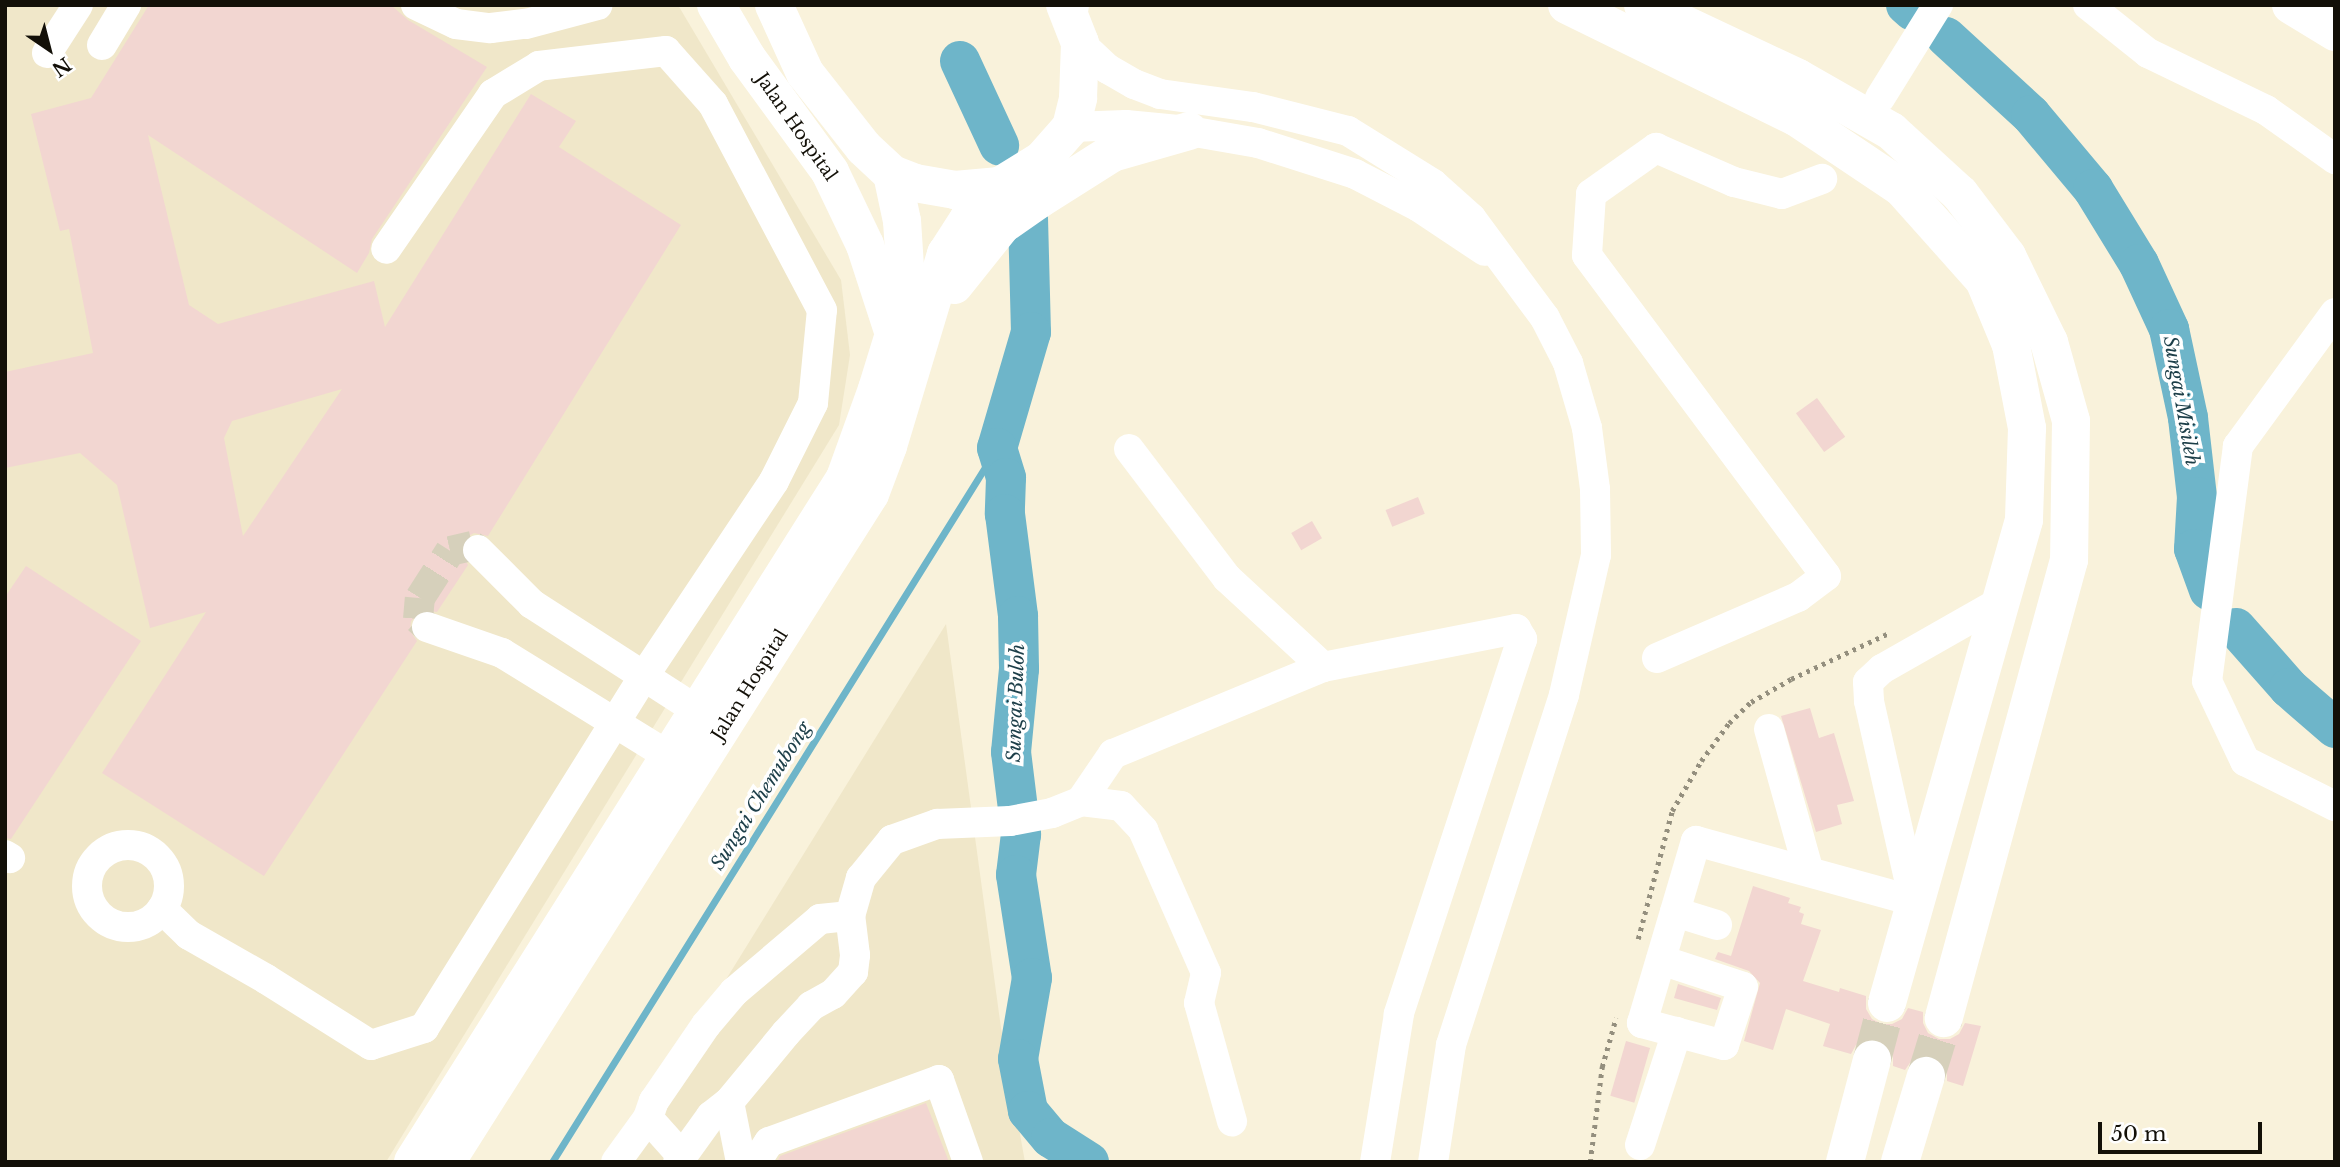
<!DOCTYPE html>
<html>
<head>
<meta charset="utf-8">
<style>
	body { margin:0 }
	#map { position:relative; width:2340px; height:1167px; overflow:hidden; background:#f9f2db; font-family:"Libre Baskerville",serif }
	div>[style] { position:absolute }
	[style*='--x'] { left:calc(var(--x)*1px); top:calc(var(--y)*1px); width:calc(var(--w)*1px); rotate:calc(var(--a)*1deg) }
	.built>* { inset:0; background:#f0e7c9 }
	.stream>* { height:7px; margin:-3.5px; padding:0 3.5px; transform-origin:3.5px; border-radius:3.5px; background:#6eb5c9 }
	.river>* { height:40px; margin:-20px; padding:0 20px; transform-origin:20px; border-radius:20px; background:#6eb5c9 }
	.building>* { inset:0; background:#f2d6d1; transform-origin:0 0 }
	.minor-tunnel>* { height:30px; margin-top:-15px; transform-origin:0; background:repeating-linear-gradient(90deg,#d6d0bb 0 30px,transparent 0 45px) }
	.highway-tunnel>* { height:38px; margin-top:-19px; transform-origin:0; background:repeating-linear-gradient(90deg,#d6d0bb 0 38px,transparent 0 57px) }
	.path>* { height:4.5px; margin-top:-2.25px; transform-origin:0; background:repeating-linear-gradient(90deg,#948f7e 0 3.5px,transparent 0 8.5px) }
	.minor>* { height:30px; margin:-15px; padding:0 15px; transform-origin:15px; border-radius:15px; background:#fff }
	.minor>.ring { margin:-15px; padding:0; box-sizing:content-box; background:none; border:30px solid #fff; border-radius:50% }
	.major>* { height:38px; margin:-19px; padding:0 19px; transform-origin:19px; border-radius:19px; background:#fff }
	.highway>* { height:38px; margin:-19px; padding:0 19px; transform-origin:19px; border-radius:19px; background:#fff }
	span { translate:-50% -50%; white-space:nowrap; text-align:center; line-height:1.15; -webkit-text-stroke:7px #fff; paint-order:stroke }
	.street-label { font-size:18px; color:#131008 }
	.water-label { font-size:19px; color:#1c3e48; font-style:italic }
	.frame { position:absolute; inset:0; border:7px solid #131008; pointer-events:none }
	.north { position:absolute; left:14px; top:14px; width:70px; height:70px; -webkit-text-stroke:5px #fff; paint-order:stroke; rotate:145deg; font-size:19px; font-weight:700; line-height:28px; text-align:center; color:#131008 }
	.north::after { content:''; display:block; margin:auto; width:24px; height:32px; background:#131008; clip-path:polygon(50% 0,100% 100%,50% 72%,0 100%) }
	.scale { position:absolute; left:2098px; top:1122px; width:164px; height:32px; box-sizing:border-box; border:4px solid #131008; border-top:0; padding-left:9px; font-size:21px; line-height:24px; white-space:nowrap; color:#131008; -webkit-text-stroke:5px #fff; paint-order:stroke }
</style>
</head>
<body>
<div id="map">
	<div class="built">
		<i style="clip-path:polygon(5px 5px,678px 5px,841px 280px,850px 355px,839px 425px,386px 1162px,5px 1162px)"></i>
		<i style="clip-path:polygon(946px 624px,1001px 1028px,1025px 1162px,613px 1162px)"></i>
	</div>
	<div class="stream">
		<i style="--x:552;--y:1162;--w:841;--a:-58.07"></i>
	</div>
	<div class="river">
		<i style="--x:1906;--y:5;--w:9;--a:41"></i>
		<i style="--x:1946;--y:37;--w:115;--a:42.5"></i>
		<i style="--x:2031;--y:115;--w:97;--a:50"></i>
		<i style="--x:2093;--y:189;--w:88;--a:58.5"></i>
		<i style="--x:2139;--y:264;--w:72;--a:65.2"></i>
		<i style="--x:2169;--y:329;--w:91;--a:77.9"></i>
		<i style="--x:2188;--y:418;--w:80;--a:83.5"></i>
		<i style="--x:2197;--y:497;--w:52;--a:93.3"></i>
		<i style="--x:2194;--y:549;--w:44;--a:69.9"></i>
		<i style="--x:960;--y:61;--w:93;--a:65.1"></i>
		<i style="--x:1028;--y:218;--w:114;--a:88.5"></i>
		<i style="--x:1031;--y:332;--w:121;--a:106.3"></i>
		<i style="--x:997;--y:448;--w:31;--a:73"></i>
		<i style="--x:1006;--y:478;--w:36;--a:92"></i>
		<i style="--x:1005;--y:514;--w:103;--a:82.7"></i>
		<i style="--x:1018;--y:616;--w:53;--a:88.9"></i>
		<i style="--x:1019;--y:669;--w:83;--a:95.5"></i>
		<i style="--x:1011;--y:752;--w:83;--a:83"></i>
		<i style="--x:1021;--y:834;--w:41;--a:97"></i>
		<i style="--x:1016;--y:875;--w:104;--a:81.2"></i>
		<i style="--x:1032;--y:978;--w:82;--a:99.8"></i>
		<i style="--x:1018;--y:1059;--w:53;--a:79.1"></i>
		<i style="--x:1028;--y:1111;--w:35;--a:50"></i>
		<i style="--x:1051;--y:1138;--w:45;--a:32.3"></i>
		<i style="--x:2236;--y:628;--w:80;--a:48.5"></i>
		<i style="--x:2289;--y:688;--w:61;--a:41"></i>
	</div>
	<div class="building">
		<i style="clip-path:polygon(evenodd,149px 5px,391px 5px,408px 20px,487px 67px,372px 239px,369px 253px,357px 273px,148px 135px,189px 305px,218px 324px,374px 281px,385px 327px,531px 94px,576px 121px,559px 147px,681px 225px,488px 536px,474px 533px,465px 538px,461px 554px,468px 565px,437px 612px,423px 610px,411px 621px,410px 631px,417px 641px,264px 876px,102px 773px,206px 612px,150px 628px,117px 485px,80px 453px,5px 468px,5px 372px,93px 353px,69px 229px,60px 231px,31px 114px,91px 98px,149px 5px,342px 389px,243px 536px,224px 438px,232px 421px,342px 389px)"></i>
		<i style="left:1817px;top:398px;width:48px;height:26px;rotate:54deg"></i>
		<i style="left:1418px;top:497px;width:18px;height:35px;rotate:68deg"></i>
		<i style="left:1312px;top:521px;width:20px;height:24px;rotate:60deg"></i>
		<i style="clip-path:polygon(26px 566px,141px 641px,11px 839px,5px 838px,5px 597px)"></i>
		<i style="clip-path:polygon(1810px 708px,1819px 738px,1834px 733px,1854px 801px,1837px 805px,1842px 824px,1816px 832px,1781px 716px)"></i>
		<i style="clip-path:polygon(1753px 886px,1790px 898px,1788px 903px,1801px 907px,1799px 912px,1804px 914px,1801px 924px,1821px 930px,1803px 981px,1839px 992px,1840px 988px,1866px 996px,1866px 1009px,1872px 1019px,1882px 1024px,1892px 1024px,1902px 1019px,1908px 1008px,1923px 1012px,1923px 1023px,1928px 1033px,1939px 1039px,1950px 1039px,1959px 1034px,1965px 1023px,1981px 1026px,1963px 1086px,1947px 1081px,1947px 1072px,1942px 1062px,1932px 1055px,1920px 1055px,1912px 1060px,1905px 1070px,1893px 1066px,1893px 1054px,1888px 1045px,1878px 1039px,1866px 1039px,1856px 1045px,1851px 1054px,1823px 1046px,1830px 1024px,1786px 1009px,1773px 1050px,1744px 1041px,1760px 983px,1749px 971px,1715px 959px,1718px 952px,1731px 956px)"></i>
		<i style="clip-path:polygon(1678px 984px,1721px 998px,1717px 1010px,1674px 998px)"></i>
		<i style="left:1626px;top:1041px;width:25px;height:57px;rotate:16deg"></i>
		<i style="clip-path:polygon(926px 1103px,949px 1162px,777px 1162px,780px 1156px)"></i>
	</div>
	<div class="minor-tunnel">
		<i style="--x:427;--y:627;--w:12;--a:-138"></i>
		<i style="--x:418;--y:619;--w:21;--a:-85"></i>
		<i style="--x:420;--y:598;--w:56;--a:-57.4"></i>
		<i style="--x:450;--y:551;--w:23;--a:-13"></i>
		<i style="--x:472;--y:546;--w:7;--a:34"></i>
	</div>
	<div class="highway-tunnel">
		<i style="--x:1872;--y:1060;--w:59;--a:-75.3"></i>
		<i style="--x:1926;--y:1076;--w:61;--a:-72.8"></i>
	</div>
	<div class="path">
		<i style="--x:1638;--y:939;--w:132;--a:-75.1"></i>
		<i style="--x:1672;--y:811;--w:58;--a:-59.9"></i>
		<i style="--x:1701;--y:761;--w:47;--a:-53.6"></i>
		<i style="--x:1729;--y:723;--w:30;--a:-44"></i>
		<i style="--x:1751;--y:702;--w:46;--a:-29.9"></i>
		<i style="--x:1791;--y:679;--w:110;--a:-25.2"></i>
		<i style="--x:1590;--y:1162;--w:96;--a:-82.8"></i>
		<i style="--x:1602;--y:1067;--w:51;--a:-74.1"></i>
	</div>
	<div class="minor">
		<i style="--x:416;--y:5;--w:44;--a:25.4"></i>
		<i style="--x:456;--y:24;--w:35;--a:7"></i>
		<i style="--x:491;--y:28;--w:35;--a:-7"></i>
		<i style="--x:526;--y:24;--w:74;--a:-14.8"></i>
		<i style="--x:2088;--y:5;--w:77;--a:38.7"></i>
		<i style="--x:2148;--y:53;--w:131;--a:25.8"></i>
		<i style="--x:2266;--y:110;--w:85;--a:35.4"></i>
		<i style="--x:1080;--y:43;--w:38;--a:43"></i>
		<i style="--x:1108;--y:69;--w:30;--a:30"></i>
		<i style="--x:1134;--y:84;--w:28;--a:21"></i>
		<i style="--x:1160;--y:94;--w:94;--a:8"></i>
		<i style="--x:1253;--y:107;--w:98;--a:14.2"></i>
		<i style="--x:1348;--y:131;--w:100;--a:31.9"></i>
		<i style="--x:1433;--y:184;--w:51;--a:41.8"></i>
		<i style="--x:1471;--y:218;--w:124;--a:53.5"></i>
		<i style="--x:1545;--y:318;--w:51;--a:62.9"></i>
		<i style="--x:1568;--y:363;--w:68;--a:73.7"></i>
		<i style="--x:1587;--y:428;--w:62;--a:82.5"></i>
		<i style="--x:1595;--y:489;--w:66;--a:89.1"></i>
		<i style="--x:1596;--y:555;--w:144;--a:102.9"></i>
		<i style="--x:1564;--y:695;--w:368;--a:107.9"></i>
		<i style="--x:1451;--y:1045;--w:118;--a:98.7"></i>
		<i style="--x:102;--y:45;--w:47;--a:-59"></i>
		<i style="--x:47;--y:53;--w:57;--a:-57.1"></i>
		<i style="--x:1880;--y:98;--w:110;--a:-58.1"></i>
		<i style="--x:1071;--y:127;--w:55;--a:-2.1"></i>
		<i style="--x:1126;--y:125;--w:63;--a:5.4"></i>
		<i style="--x:1189;--y:131;--w:70;--a:9.9"></i>
		<i style="--x:1258;--y:143;--w:102;--a:17.7"></i>
		<i style="--x:1355;--y:174;--w:72;--a:27.3"></i>
		<i style="--x:1419;--y:207;--w:79;--a:33.7"></i>
		<i style="--x:2335;--y:313;--w:165;--a:126.1"></i>
		<i style="--x:2238;--y:446;--w:237;--a:97.5"></i>
		<i style="--x:2207;--y:681;--w:89;--a:64.6"></i>
		<i style="--x:2245;--y:761;--w:101;--a:26.6"></i>
		<i style="--x:1129;--y:449;--w:162;--a:52.8"></i>
		<i style="--x:1227;--y:578;--w:131;--a:42.8"></i>
		<i style="--x:478;--y:550;--w:76;--a:45"></i>
		<i style="--x:532;--y:604;--w:218;--a:32.8"></i>
		<i style="--x:427;--y:627;--w:79;--a:19.1"></i>
		<i style="--x:502;--y:653;--w:219;--a:31.7"></i>
		<i style="--x:1657;--y:658;--w:154;--a:-23.4"></i>
		<i style="--x:1798;--y:597;--w:35;--a:-37"></i>
		<i style="--x:1826;--y:576;--w:400;--a:-126.7"></i>
		<i style="--x:1587;--y:255;--w:61;--a:-86.2"></i>
		<i style="--x:1591;--y:194;--w:80;--a:-35.3"></i>
		<i style="--x:1656;--y:148;--w:85;--a:23.6"></i>
		<i style="--x:1734;--y:182;--w:49;--a:14"></i>
		<i style="--x:1782;--y:194;--w:43;--a:-20.6"></i>
		<i style="--x:1769;--y:729;--w:148;--a:74.4"></i>
		<i style="--x:1081;--y:801;--w:40;--a:7.1"></i>
		<i style="--x:1121;--y:806;--w:33;--a:47"></i>
		<i style="--x:1143;--y:830;--w:156;--a:66.2"></i>
		<i style="--x:1206;--y:973;--w:31;--a:103"></i>
		<i style="--x:1199;--y:1003;--w:123;--a:74.4"></i>
		<i class="ring" style="left:87px;top:845px;width:52px;height:52px"></i>
		<i style="--x:5;--y:855;--w:6;--a:31"></i>
		<i style="--x:162;--y:909;--w:37;--a:44"></i>
		<i style="--x:189;--y:935;--w:89;--a:29.7"></i>
		<i style="--x:266;--y:979;--w:124;--a:32.2"></i>
		<i style="--x:371;--y:1045;--w:56;--a:-17.8"></i>
		<i style="--x:424;--y:1028;--w:415;--a:-58"></i>
		<i style="--x:644;--y:676;--w:234;--a:-56.3"></i>
		<i style="--x:774;--y:481;--w:87;--a:-63.4"></i>
		<i style="--x:813;--y:403;--w:93;--a:-84.5"></i>
		<i style="--x:822;--y:310;--w:233;--a:-117.9"></i>
		<i style="--x:713;--y:104;--w:71;--a:-131.6"></i>
		<i style="--x:666;--y:51;--w:128;--a:173.3"></i>
		<i style="--x:539;--y:66;--w:54;--a:148.7"></i>
		<i style="--x:493;--y:94;--w:188;--a:124.6"></i>
		<i style="--x:1675;--y:912;--w:44;--a:17.2"></i>
		<i style="--x:1661;--y:960;--w:86;--a:18.2"></i>
		<i style="--x:1743;--y:987;--w:61;--a:108.1"></i>
		<i style="--x:1724;--y:1045;--w:85;--a:-165"></i>
		<i style="--x:1642;--y:1023;--w:190;--a:-73.5"></i>
		<i style="--x:1696;--y:841;--w:226;--a:15.4"></i>
		<i style="--x:1914;--y:901;--w:205;--a:-102.7"></i>
		<i style="--x:1869;--y:701;--w:19;--a:-93"></i>
		<i style="--x:1868;--y:682;--w:19;--a:-43"></i>
		<i style="--x:1882;--y:669;--w:136;--a:-29.6"></i>
		<i style="--x:729;--y:1102;--w:61;--a:78.7"></i>
		<i style="--x:1640;--y:1145;--w:119;--a:-71.9"></i>
		<i style="--x:682;--y:1156;--w:51;--a:-131.8"></i>
		<i style="--x:648;--y:1118;--w:18;--a:-71"></i>
		<i style="--x:654;--y:1101;--w:92;--a:-55.6"></i>
		<i style="--x:706;--y:1025;--w:43;--a:-49.7"></i>
		<i style="--x:734;--y:992;--w:113;--a:-40.3"></i>
		<i style="--x:820;--y:919;--w:30;--a:-6"></i>
		<i style="--x:616;--y:1162;--w:54;--a:-54"></i>
		<i style="--x:678;--y:1162;--w:57;--a:-54.3"></i>
		<i style="--x:711;--y:1116;--w:23;--a:-38"></i>
		<i style="--x:729;--y:1102;--w:89;--a:-50.4"></i>
		<i style="--x:786;--y:1033;--w:37;--a:-47"></i>
		<i style="--x:811;--y:1006;--w:25;--a:-29"></i>
		<i style="--x:833;--y:994;--w:30;--a:-48"></i>
		<i style="--x:853;--y:972;--w:17;--a:-83"></i>
		<i style="--x:855;--y:955;--w:39;--a:-97"></i>
		<i style="--x:850;--y:916;--w:40;--a:-74"></i>
		<i style="--x:861;--y:878;--w:49;--a:-50.8"></i>
		<i style="--x:892;--y:840;--w:48;--a:-19.6"></i>
		<i style="--x:937;--y:824;--w:73;--a:-2.4"></i>
		<i style="--x:1010;--y:821;--w:43;--a:-10.8"></i>
		<i style="--x:1052;--y:813;--w:31;--a:-22"></i>
		<i style="--x:1081;--y:801;--w:57;--a:-55.8"></i>
		<i style="--x:1113;--y:754;--w:227;--a:-22.5"></i>
		<i style="--x:1323;--y:667;--w:197;--a:-11.1"></i>
		<i style="--x:1516;--y:629;--w:12;--a:59"></i>
		<i style="--x:1522;--y:639;--w:395;--a:108.2"></i>
		<i style="--x:1399;--y:1014;--w:150;--a:99.2"></i>
		<i style="--x:756;--y:1162;--w:24;--a:-57"></i>
		<i style="--x:769;--y:1142;--w:181;--a:-20"></i>
		<i style="--x:939;--y:1080;--w:87;--a:70.5"></i>
	</div>
	<div class="major">
		<i style="--x:716;--y:5;--w:61;--a:59.7"></i>
		<i style="--x:747;--y:58;--w:141;--a:53.9"></i>
		<i style="--x:830;--y:172;--w:81;--a:64.4"></i>
		<i style="--x:865;--y:245;--w:87;--a:72"></i>
		<i style="--x:892;--y:174;--w:25;--a:21"></i>
		<i style="--x:915;--y:183;--w:41;--a:9.9"></i>
		<i style="--x:955;--y:190;--w:45;--a:-5.1"></i>
		<i style="--x:1000;--y:186;--w:49;--a:-31.8"></i>
		<i style="--x:1042;--y:160;--w:44;--a:-48.7"></i>
		<i style="--x:1071;--y:127;--w:30;--a:-76"></i>
		<i style="--x:1078;--y:98;--w:55;--a:-87.9"></i>
		<i style="--x:1080;--y:43;--w:41;--a:-111.5"></i>
		<i style="--x:954;--y:285;--w:77;--a:-51.3"></i>
		<i style="--x:1002;--y:225;--w:44;--a:-34.8"></i>
		<i style="--x:1038;--y:200;--w:88;--a:-32.4"></i>
		<i style="--x:1112;--y:153;--w:80;--a:-15.9"></i>
		<i style="--x:413;--y:1162;--w:809;--a:-57.72"></i>
		<i style="--x:845;--y:478;--w:95;--a:-70.2"></i>
		<i style="--x:877;--y:389;--w:58;--a:-72.8"></i>
		<i style="--x:894;--y:334;--w:68;--a:-80.7"></i>
		<i style="--x:905;--y:267;--w:46;--a:-93.7"></i>
		<i style="--x:902;--y:221;--w:48;--a:-102"></i>
		<i style="--x:892;--y:174;--w:38;--a:-137"></i>
		<i style="--x:864;--y:148;--w:95;--a:-128.2"></i>
		<i style="--x:805;--y:73;--w:75;--a:-114.5"></i>
		<i style="--x:446;--y:1162;--w:791;--a:-57.6"></i>
		<i style="--x:870;--y:494;--w:51;--a:-69.4"></i>
		<i style="--x:888;--y:446;--w:201;--a:-73.2"></i>
		<i style="--x:946;--y:254;--w:40;--a:-57.1"></i>
		<i style="--x:968;--y:220;--w:47;--a:-46.7"></i>
	</div>
	<div class="highway">
		<i style="--x:1567;--y:5;--w:255;--a:26.1"></i>
		<i style="--x:1796;--y:117;--w:128;--a:33.8"></i>
		<i style="--x:1902;--y:188;--w:123;--a:48.3"></i>
		<i style="--x:1984;--y:280;--w:70;--a:67.4"></i>
		<i style="--x:2011;--y:345;--w:85;--a:79.1"></i>
		<i style="--x:2027;--y:428;--w:92;--a:91.9"></i>
		<i style="--x:2024;--y:520;--w:502;--a:105.84"></i>
		<i style="--x:1643;--y:5;--w:171;--a:25.2"></i>
		<i style="--x:1798;--y:78;--w:107;--a:29.7"></i>
		<i style="--x:1891;--y:131;--w:93;--a:42.4"></i>
		<i style="--x:1960;--y:194;--w:78;--a:52.8"></i>
		<i style="--x:2007;--y:256;--w:96;--a:64"></i>
		<i style="--x:2049;--y:342;--w:82;--a:74.4"></i>
		<i style="--x:2071;--y:421;--w:139;--a:90.8"></i>
		<i style="--x:2069;--y:560;--w:475;--a:105.3"></i>
		<i style="--x:2291;--y:5;--w:52;--a:31.5"></i>
		<i style="--x:1069;--y:11;--w:6;--a:-81"></i>
		<i style="--x:1845;--y:1162;--w:106;--a:-75.2"></i>
		<i style="--x:1900;--y:1162;--w:90;--a:-73.2"></i>
	</div>
	<div class="street-label">
		<span style="left:796px;top:127px;rotate:55deg">Jalan Hospital</span>
		<span style="left:750px;top:685px;rotate:-58deg">Jalan Hospital</span>
	</div>
	<div class="water-label">
		<span style="left:2181px;top:401px;rotate:80deg">Sungai Misileh</span>
		<span style="left:1016px;top:703px;rotate:-88deg">Sungai Buloh</span>
		<span style="left:761px;top:796px;rotate:-58deg">Sungai Chemubong</span>
	</div>
	<div class="frame"></div>
	<div class="north">N</div>
	<div class="scale">50 m</div>
</div>
</body>
</html>
